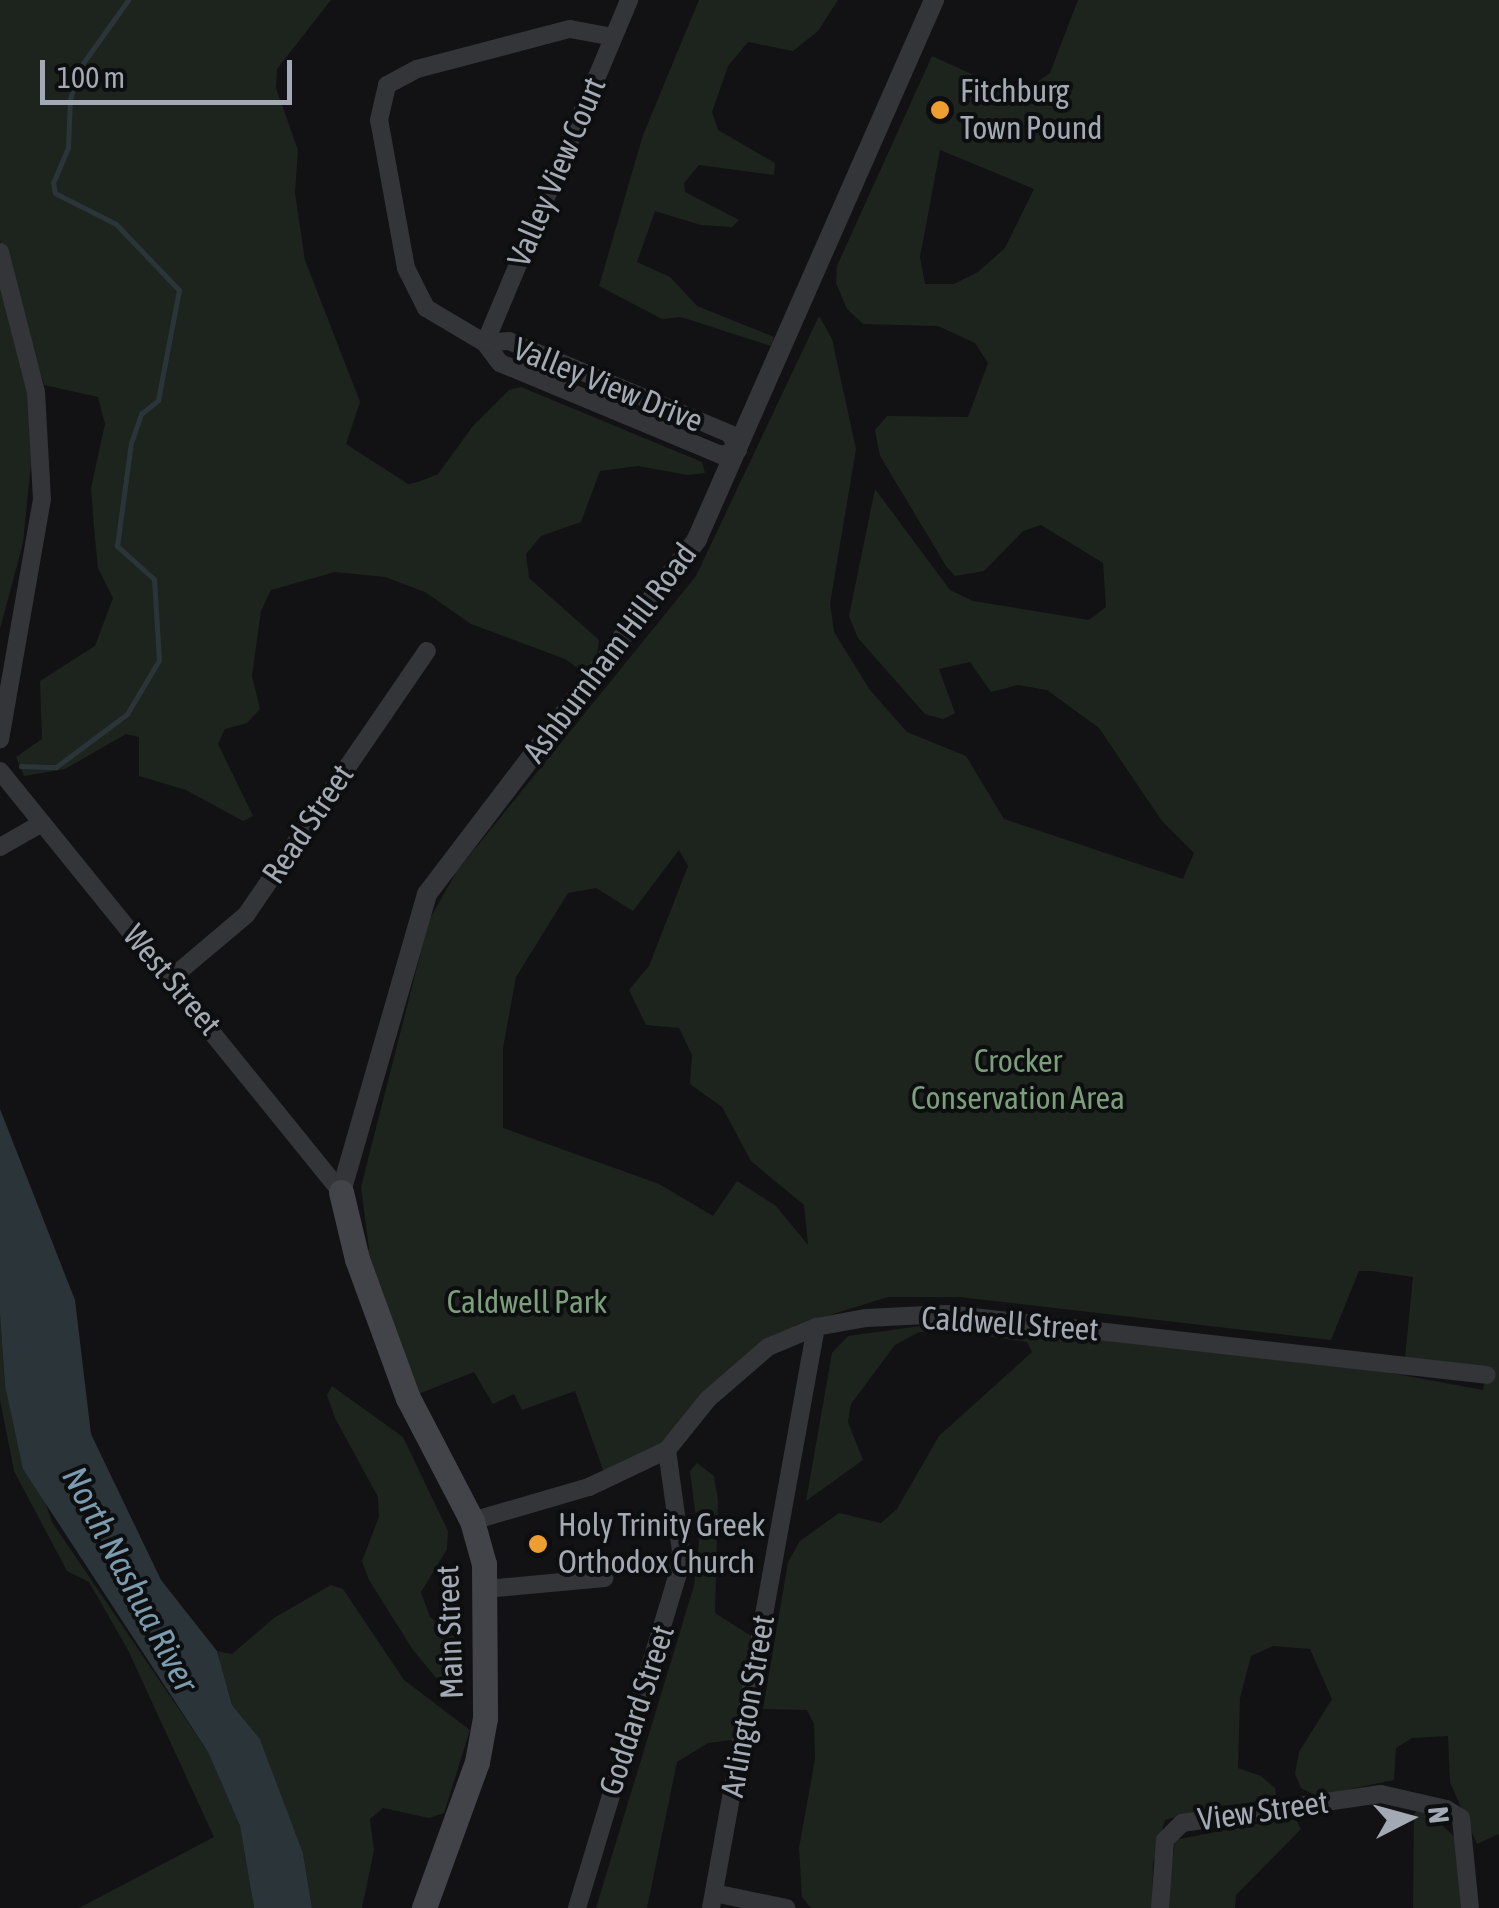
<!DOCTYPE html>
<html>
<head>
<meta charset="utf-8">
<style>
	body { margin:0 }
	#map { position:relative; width:1499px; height:1908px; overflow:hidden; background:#121214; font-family:"Asap Condensed",sans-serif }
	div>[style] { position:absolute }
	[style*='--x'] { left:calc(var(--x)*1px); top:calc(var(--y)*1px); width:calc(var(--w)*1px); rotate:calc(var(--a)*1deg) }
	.green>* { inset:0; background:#1d241d }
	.water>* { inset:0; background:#2b3439 }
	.stream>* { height:5px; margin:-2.5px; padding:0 2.5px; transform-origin:2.5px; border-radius:2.5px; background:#2b3439 }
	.minor>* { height:18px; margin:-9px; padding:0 9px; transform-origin:9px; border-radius:9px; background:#333539 }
	.tertiary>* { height:20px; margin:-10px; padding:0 10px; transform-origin:10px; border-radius:10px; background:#333539 }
	.secondary>* { height:25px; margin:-12.5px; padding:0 12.5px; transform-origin:12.5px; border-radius:12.5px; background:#424449 }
	.dots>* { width:28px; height:28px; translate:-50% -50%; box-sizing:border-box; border:5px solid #0d0e0f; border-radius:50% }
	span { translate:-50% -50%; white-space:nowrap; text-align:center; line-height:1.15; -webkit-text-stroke:8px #0d0e0f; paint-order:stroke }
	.poi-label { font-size:32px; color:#a4aab4 }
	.left { translate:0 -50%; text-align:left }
	.street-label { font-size:32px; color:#a4aab4 }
	.park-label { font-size:32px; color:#7c9f7b }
	.water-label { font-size:35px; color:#7b9baf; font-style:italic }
	.north { position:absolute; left:1359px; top:1768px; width:100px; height:100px; -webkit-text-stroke:8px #0d0e0f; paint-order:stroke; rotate:84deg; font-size:28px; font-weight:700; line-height:40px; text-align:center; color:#a4aab4 }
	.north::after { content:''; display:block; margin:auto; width:35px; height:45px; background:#a4aab4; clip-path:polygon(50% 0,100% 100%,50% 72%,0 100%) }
	.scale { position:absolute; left:40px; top:60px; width:252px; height:45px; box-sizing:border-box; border:5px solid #a4aab4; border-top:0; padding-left:12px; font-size:30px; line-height:35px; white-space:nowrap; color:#a4aab4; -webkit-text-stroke:8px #0d0e0f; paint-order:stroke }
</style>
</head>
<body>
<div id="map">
	<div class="green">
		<i style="clip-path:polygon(0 0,331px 0,277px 69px,276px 88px,298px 150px,295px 193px,305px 260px,360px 402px,346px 444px,408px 484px,418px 482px,438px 474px,473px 426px,509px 390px,521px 387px,702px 462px,705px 473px,688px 475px,638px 466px,600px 471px,581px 522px,541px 536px,526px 554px,529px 578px,599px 640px,596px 662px,585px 673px,565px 659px,471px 624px,425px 592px,385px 577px,335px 572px,271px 590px,261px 611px,252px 676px,260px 709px,247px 723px,225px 729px,218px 744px,253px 816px,243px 821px,186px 790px,139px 776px,139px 737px,126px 734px,65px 769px,24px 776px,16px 757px,42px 739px,40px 681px,95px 646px,113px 598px,98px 568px,94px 528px,91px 488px,105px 424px,98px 397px,44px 385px,0 240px)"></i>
		<i style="clip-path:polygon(699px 0,838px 0,818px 31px,793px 51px,748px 42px,728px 66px,712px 112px,718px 130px,775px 163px,774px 175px,699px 165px,684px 183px,685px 192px,739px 220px,732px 227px,701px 225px,655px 211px,637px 262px,670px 277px,697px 306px,774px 337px,771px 346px,681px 317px,662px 319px,599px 286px,643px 135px)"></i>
		<i style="clip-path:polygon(evenodd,1078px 0,1499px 0,1499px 1834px,1477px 1844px,1450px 1782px,1448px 1736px,1412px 1738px,1396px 1748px,1394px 1780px,1316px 1796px,1301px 1788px,1295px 1774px,1299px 1752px,1332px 1699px,1310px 1649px,1273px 1646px,1251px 1656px,1240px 1698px,1238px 1768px,1261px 1776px,1275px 1788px,1277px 1800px,1211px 1807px,1165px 1820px,1153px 1864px,1152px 1908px,811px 1908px,802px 1897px,799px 1848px,815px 1759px,814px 1724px,807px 1710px,763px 1709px,788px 1562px,800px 1541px,839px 1513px,881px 1523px,897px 1509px,939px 1436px,1032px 1352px,1027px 1342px,980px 1335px,919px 1332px,895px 1345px,851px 1404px,848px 1422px,863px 1460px,806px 1501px,832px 1353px,848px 1336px,949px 1322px,1375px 1370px,1483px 1390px,1487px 1370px,1405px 1358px,1413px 1277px,1372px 1271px,1359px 1271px,1331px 1340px,959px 1297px,888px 1297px,794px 1326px,796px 1334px,767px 1347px,667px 1450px,607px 1481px,575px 1391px,522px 1410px,514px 1394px,493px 1404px,474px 1372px,408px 1398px,357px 1259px,369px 1249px,361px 1187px,429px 920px,457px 871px,696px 576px,819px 316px,832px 339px,856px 449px,830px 604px,834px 632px,870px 690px,907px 732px,966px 756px,1004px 819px,1183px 879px,1194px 853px,1162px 821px,1099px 728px,1047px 690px,1018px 685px,991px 692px,970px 662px,939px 669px,955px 713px,943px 719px,925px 714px,858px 638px,849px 616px,875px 489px,950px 590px,973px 601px,1089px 620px,1106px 607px,1103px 563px,1041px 525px,1023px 531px,984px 571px,955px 576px,946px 566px,880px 456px,875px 430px,887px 416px,968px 417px,988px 363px,975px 343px,938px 326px,863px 324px,847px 309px,836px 283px,837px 266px,932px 56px,998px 86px,1030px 87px,1050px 73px,1078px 0,940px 150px,1034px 189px,1005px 248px,978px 272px,954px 284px,925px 284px,920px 257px,940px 150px,1078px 0,679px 850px,688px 866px,649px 966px,629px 990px,646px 1025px,679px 1028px,692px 1055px,690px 1084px,722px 1107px,751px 1161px,804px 1205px,808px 1245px,776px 1206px,737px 1181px,713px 1216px,659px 1184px,503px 1128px,503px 1048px,516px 977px,568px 893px,596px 888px,633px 911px,679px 850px)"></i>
		<i style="clip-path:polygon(0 278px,29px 396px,31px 463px,23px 543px,0 629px)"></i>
		<i style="clip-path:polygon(0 1315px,5px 1385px,52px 1522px,208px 1752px,240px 1826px,254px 1908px,79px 1908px,214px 1837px,128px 1650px,89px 1582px,67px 1571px,14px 1471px,0 1400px)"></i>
		<i style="clip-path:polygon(332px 1386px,403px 1437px,448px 1531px,447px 1549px,421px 1592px,430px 1617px,463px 1644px,466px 1666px,457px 1687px,442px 1685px,413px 1650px,369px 1580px,362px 1561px,379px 1517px,378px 1497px,335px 1418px,327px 1395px)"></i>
		<i style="clip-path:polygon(697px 1463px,714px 1476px,718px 1500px,715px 1613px,751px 1636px,732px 1740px,708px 1743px,677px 1762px,647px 1908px,596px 1908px,694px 1586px,699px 1542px,690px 1471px)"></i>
		<i style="clip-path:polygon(331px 1585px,343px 1589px,404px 1680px,470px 1730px,444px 1813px,429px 1818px,383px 1808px,370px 1819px,374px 1850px,362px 1908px,312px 1908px,303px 1853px,260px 1739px,232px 1705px,217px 1651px,232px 1654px,274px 1618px)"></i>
		<i style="clip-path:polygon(1421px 1807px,1454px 1836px,1463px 1908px,1413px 1908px,1414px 1814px)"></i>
		<i style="clip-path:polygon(1282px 1819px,1296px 1820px,1301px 1829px,1236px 1895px,1235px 1908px,1166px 1908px,1175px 1840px)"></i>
	</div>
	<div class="water">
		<i style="clip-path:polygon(0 1109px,75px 1300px,91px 1434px,161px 1580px,217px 1651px,232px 1705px,260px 1739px,303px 1853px,312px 1908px,254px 1908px,240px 1826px,208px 1752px,23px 1469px,5px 1385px,0 1315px)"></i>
	</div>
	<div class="stream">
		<i style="--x:21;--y:766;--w:35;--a:2"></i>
		<i style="--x:56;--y:767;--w:89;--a:-36.7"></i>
		<i style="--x:127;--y:714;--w:63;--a:-59.3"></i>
		<i style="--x:159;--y:660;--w:81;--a:-93.5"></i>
		<i style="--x:154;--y:579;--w:50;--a:-138.3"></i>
		<i style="--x:117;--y:546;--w:104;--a:-82.3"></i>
		<i style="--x:131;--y:443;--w:31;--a:-71"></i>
		<i style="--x:141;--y:414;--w:22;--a:-39"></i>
		<i style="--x:158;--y:400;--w:112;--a:-79.2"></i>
		<i style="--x:179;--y:290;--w:91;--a:-133.7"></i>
		<i style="--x:116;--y:224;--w:68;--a:-153.1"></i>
		<i style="--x:55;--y:193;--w:10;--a:-101"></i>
		<i style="--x:53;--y:183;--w:38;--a:-67"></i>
		<i style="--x:68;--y:148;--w:49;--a:-87.7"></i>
		<i style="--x:70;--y:99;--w:35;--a:-72"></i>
		<i style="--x:81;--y:66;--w:81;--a:-54.5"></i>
	</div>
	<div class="minor">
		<i style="--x:0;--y:252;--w:145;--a:75.6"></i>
		<i style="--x:36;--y:392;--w:107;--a:86.8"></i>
		<i style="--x:42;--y:499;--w:244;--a:99.9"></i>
		<i style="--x:485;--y:343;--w:24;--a:-5"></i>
		<i style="--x:509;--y:341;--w:240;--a:22.8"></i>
		<i style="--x:730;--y:434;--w:18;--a:63"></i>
		<i style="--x:738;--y:450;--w:18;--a:164"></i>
		<i style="--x:721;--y:455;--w:239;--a:-157.4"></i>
		<i style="--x:500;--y:363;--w:25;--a:-127"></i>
		<i style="--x:485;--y:343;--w:69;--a:-149.3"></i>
		<i style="--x:426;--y:308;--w:45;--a:-116.6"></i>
		<i style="--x:406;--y:268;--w:150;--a:-100.3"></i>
		<i style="--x:379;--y:120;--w:36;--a:-77"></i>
		<i style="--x:387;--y:85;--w:34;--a:-28"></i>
		<i style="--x:417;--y:69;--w:158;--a:-14.7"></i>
		<i style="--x:570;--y:29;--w:44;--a:10.5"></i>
		<i style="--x:485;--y:343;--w:372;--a:-67.2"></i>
		<i style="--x:0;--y:771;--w:542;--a:50.99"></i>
		<i style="--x:0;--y:847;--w:48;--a:-29.7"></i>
		<i style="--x:169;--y:980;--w:101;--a:-40.2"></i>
		<i style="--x:246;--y:915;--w:320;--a:-55.6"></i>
		<i style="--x:472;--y:1521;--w:122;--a:-16.2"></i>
		<i style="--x:589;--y:1487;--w:86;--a:-25.4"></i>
		<i style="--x:667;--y:1450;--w:65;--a:-51.2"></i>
		<i style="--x:708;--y:1399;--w:79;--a:-40.9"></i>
		<i style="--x:768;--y:1347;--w:52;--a:-22.6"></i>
		<i style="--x:816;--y:1327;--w:51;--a:-10.2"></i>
		<i style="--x:866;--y:1318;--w:81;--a:-2.8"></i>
		<i style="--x:947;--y:1314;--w:543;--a:6.44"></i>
		<i style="--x:486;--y:1589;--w:119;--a:-5.3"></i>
		<i style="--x:714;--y:1893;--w:74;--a:11.8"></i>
		<i style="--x:577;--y:1908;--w:347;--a:-73.2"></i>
		<i style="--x:677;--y:1576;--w:25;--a:-81"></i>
		<i style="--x:681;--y:1551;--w:102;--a:-97.9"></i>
		<i style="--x:711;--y:1908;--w:590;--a:-79.76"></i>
		<i style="--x:1160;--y:1908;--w:68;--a:-85.8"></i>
		<i style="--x:1165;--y:1840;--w:24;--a:-45"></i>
		<i style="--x:1182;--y:1823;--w:201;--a:-8.3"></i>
		<i style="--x:1381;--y:1794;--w:67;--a:13"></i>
		<i style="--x:1446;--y:1809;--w:17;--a:31"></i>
		<i style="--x:1461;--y:1818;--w:90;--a:84.3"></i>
	</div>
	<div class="tertiary">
		<i style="--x:341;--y:1192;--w:310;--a:-73.9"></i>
		<i style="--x:427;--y:894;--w:446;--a:-52.7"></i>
		<i style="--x:697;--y:539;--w:589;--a:-66.26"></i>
	</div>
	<div class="secondary">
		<i style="--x:341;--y:1192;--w:69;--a:76.6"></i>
		<i style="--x:357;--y:1259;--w:148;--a:69.9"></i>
		<i style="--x:408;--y:1398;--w:139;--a:62.5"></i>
		<i style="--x:472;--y:1521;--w:45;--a:74.4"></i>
		<i style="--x:484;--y:1564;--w:154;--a:89.6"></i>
		<i style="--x:485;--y:1718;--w:45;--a:100.3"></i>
		<i style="--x:477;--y:1762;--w:155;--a:110"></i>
	</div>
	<div class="dots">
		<i style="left:940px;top:110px;background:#ee9e30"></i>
		<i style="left:538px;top:1544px;background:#ee9e30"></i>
	</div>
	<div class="poi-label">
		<span class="left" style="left:960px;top:110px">Fitchburg<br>Town Pound</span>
		<span class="left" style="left:558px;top:1544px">Holy Trinity Greek<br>Orthodox Church</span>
	</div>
	<div class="street-label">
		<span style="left:557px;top:172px;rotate:-67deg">Valley View Court</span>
		<span style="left:608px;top:385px;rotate:22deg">Valley View Drive</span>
		<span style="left:610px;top:653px;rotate:-53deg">Ashburnham Hill Road</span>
		<span style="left:308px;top:824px;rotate:-56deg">Read Street</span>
		<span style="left:172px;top:980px;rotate:50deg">West Street</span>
		<span style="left:1010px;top:1324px;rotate:4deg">Caldwell Street</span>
		<span style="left:450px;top:1632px;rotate:-92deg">Main Street</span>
		<span style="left:748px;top:1706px;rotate:-80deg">Arlington Street</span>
		<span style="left:637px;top:1710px;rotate:-72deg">Goddard Street</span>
		<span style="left:1263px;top:1811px;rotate:-8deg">View Street</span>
	</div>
	<div class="park-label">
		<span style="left:1018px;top:1080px">Crocker<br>Conservation Area</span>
		<span style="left:527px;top:1302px">Caldwell Park</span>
	</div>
	<div class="water-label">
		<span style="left:131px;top:1579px;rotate:62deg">North Nashua River</span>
	</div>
	<div class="north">N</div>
	<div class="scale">100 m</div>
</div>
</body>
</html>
